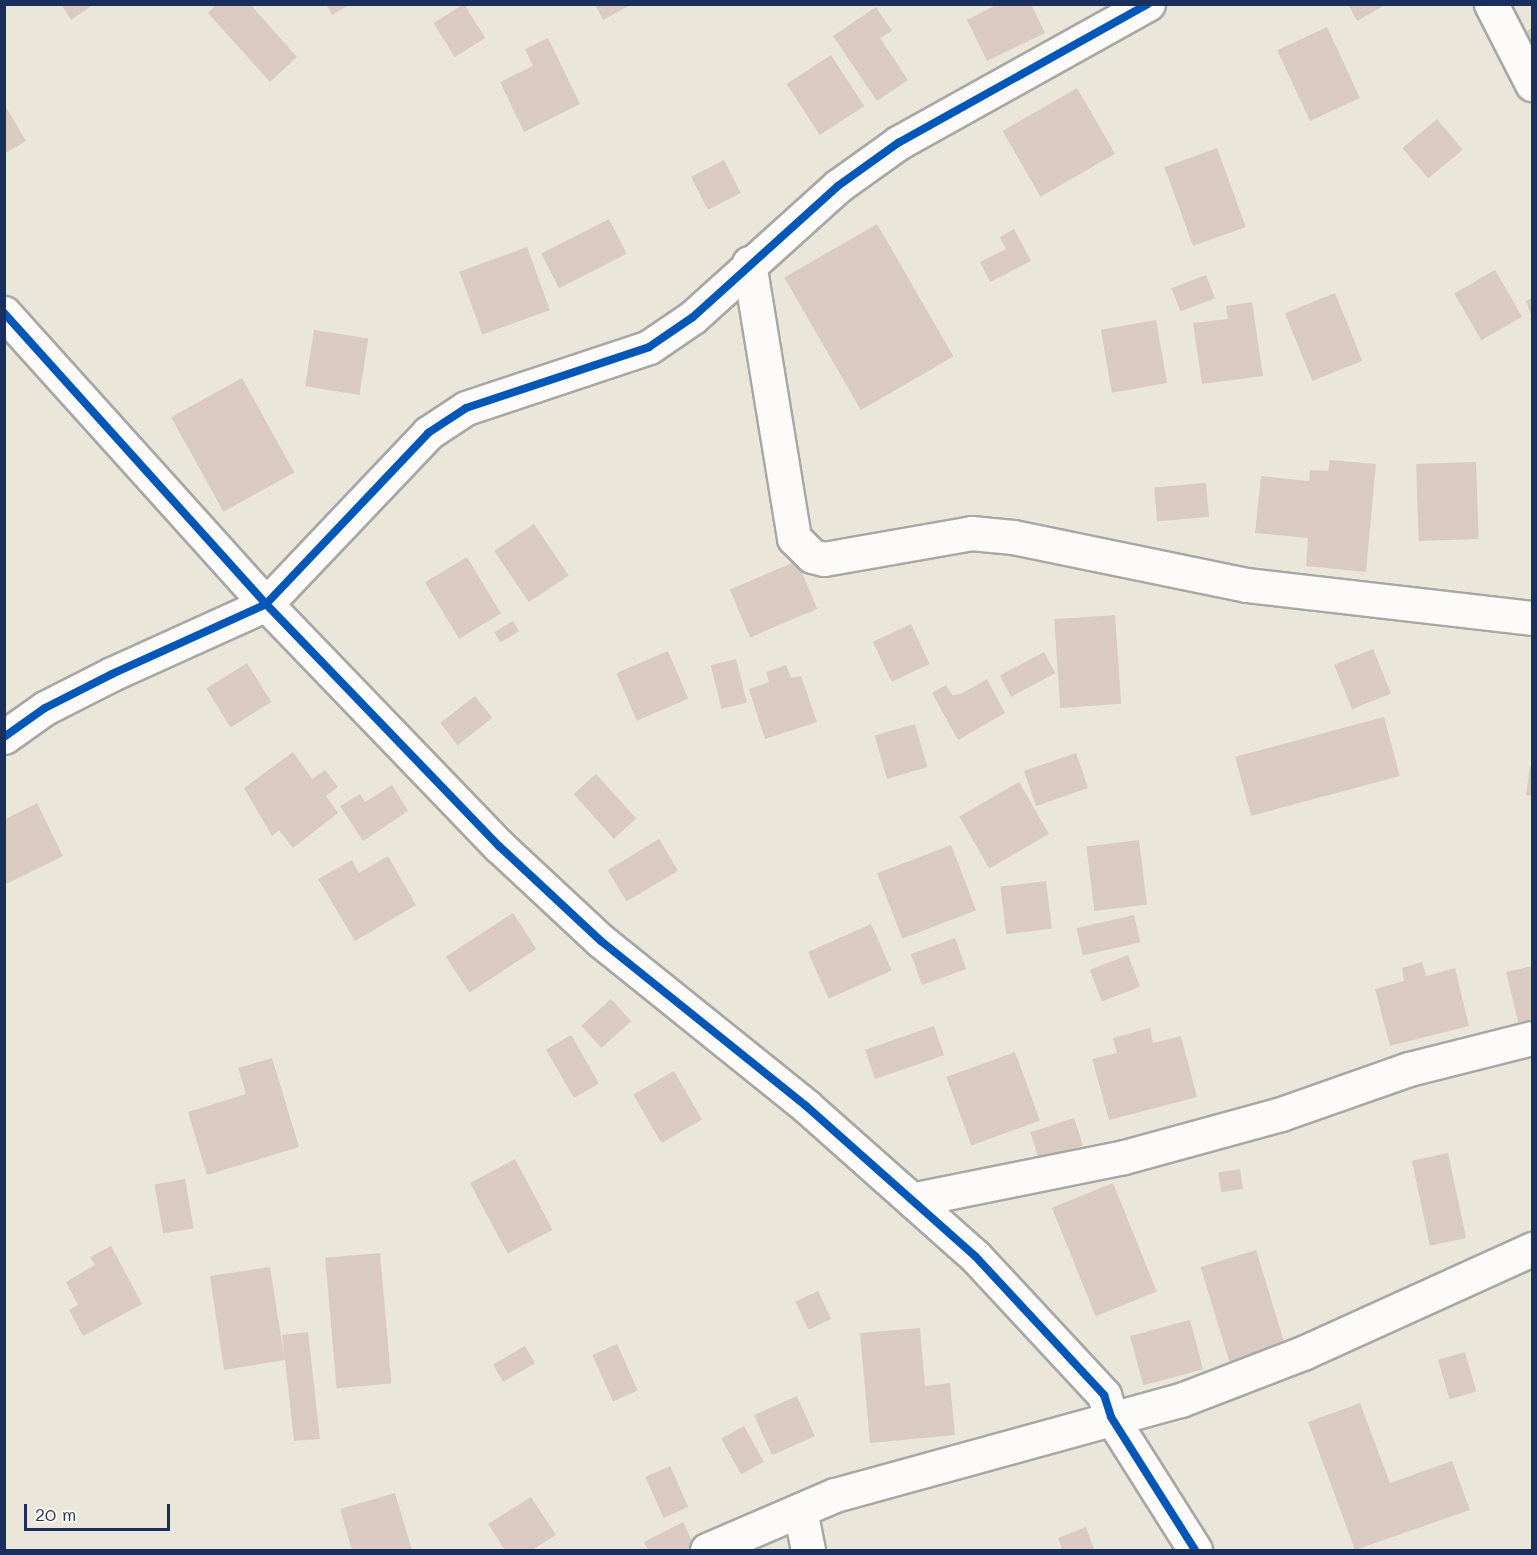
<!DOCTYPE html>
<html>
<head>
<meta charset="utf-8">
<style>
	body { margin:0 }
	#map { position:relative; width:1537px; height:1555px; overflow:hidden; background:#eae7da; font-family:Mali,sans-serif }
	div>[style] { position:absolute }
	[style*='--x'] { left:calc(var(--x)*1px); top:calc(var(--y)*1px); width:calc(var(--w)*1px); rotate:calc(var(--a)*1deg) }
	.building>* { inset:0; background:#dacac2; transform-origin:0 0 }
	.roads { filter:drop-shadow(2px 0 #a7a8a6) drop-shadow(-2px 0 #a7a8a6) drop-shadow(0 2px #a7a8a6) drop-shadow(0 -2px #a7a8a6) }
	.minor>* { height:33px; margin:-16.5px; padding:0 16.5px; transform-origin:16.5px; border-radius:16.5px; background:#fcfbf9 }
	.cycleway>* { height:8px; margin:-4px; padding:0 4px; transform-origin:4px; border-radius:4px; background:#0057b8 }
	span { translate:-50% -50%; white-space:nowrap; text-align:center; line-height:1.15; -webkit-text-stroke:4.5px #fbf7ec; paint-order:stroke }
	.frame { position:absolute; inset:0; border:6px solid #1b2f5e; pointer-events:none }
	.scale { position:absolute; left:24px; top:1504px; width:146px; height:27px; box-sizing:border-box; border:3px solid #1b2f5e; border-top:0; padding-left:8px; font-size:18px; line-height:21px; white-space:nowrap; color:#1b2f5e; -webkit-text-stroke:4px #fbf7ec; paint-order:stroke }
</style>
</head>
<body>
<div id="map">
	<div class="building">
		<i style="clip-path:polygon(61px 4px,94px 4px,71px 20px)"></i>
		<i style="clip-path:polygon(217px 4px,250px 4px,297px 57px,270px 82px,208px 13px)"></i>
		<i style="clip-path:polygon(326px 4px,351px 4px,332px 15px)"></i>
		<i style="left:464px;top:4px;width:40px;height:36px;rotate:58deg"></i>
		<i style="clip-path:polygon(595px 4px,632px 4px,603px 20px)"></i>
		<i style="clip-path:polygon(998px 4px,1031px 4px,1045px 33px,987px 61px,967px 20px)"></i>
		<i style="clip-path:polygon(1348px 4px,1387px 4px,1357px 21px)"></i>
		<i style="clip-path:polygon(876px 7px,892px 31px,880px 38px,908px 80px,877px 101px,833px 36px)"></i>
		<i style="left:1327px;top:27px;width:78px;height:55px;rotate:65deg"></i>
		<i style="clip-path:polygon(1532px 28px,1532px 47px,1525px 32px)"></i>
		<i style="clip-path:polygon(548px 38px,580px 104px,524px 132px,500px 82px,533px 66px,525px 49px)"></i>
		<i style="left:831px;top:55px;width:61px;height:53px;rotate:57deg"></i>
		<i style="left:1077px;top:88px;width:76px;height:86px;rotate:60deg"></i>
		<i style="clip-path:polygon(4px 104px,26px 141px,4px 154px)"></i>
		<i style="left:1437px;top:119px;width:40px;height:45px;rotate:50deg"></i>
		<i style="left:1217px;top:148px;width:84px;height:56px;rotate:70deg"></i>
		<i style="left:724px;top:160px;width:37px;height:37px;rotate:63deg"></i>
		<i style="left:609px;top:219px;width:39px;height:76px;rotate:63deg"></i>
		<i style="left:877px;top:224px;width:153px;height:107px;rotate:60deg"></i>
		<i style="clip-path:polygon(1014px 229px,1031px 261px,990px 282px,980px 262px,1006px 249px,1000px 237px)"></i>
		<i style="left:527px;top:247px;width:67px;height:72px;rotate:70deg"></i>
		<i style="left:1495px;top:270px;width:54px;height:47px;rotate:60deg"></i>
		<i style="left:1206px;top:275px;width:25px;height:37px;rotate:69deg"></i>
		<i style="left:1335px;top:293px;width:73px;height:54px;rotate:68deg"></i>
		<i style="clip-path:polygon(1532px 298px,1532px 317px,1526px 301px)"></i>
		<i style="clip-path:polygon(1252px 302px,1263px 376px,1202px 384px,1193px 323px,1228px 319px,1226px 306px)"></i>
		<i style="left:1156px;top:320px;width:64px;height:56px;rotate:80deg"></i>
		<i style="left:314px;top:330px;width:55px;height:57px;rotate:9deg"></i>
		<i style="left:242px;top:378px;width:108px;height:81px;rotate:61deg"></i>
		<i style="clip-path:polygon(1330px 460px,1376px 464px,1366px 572px,1306px 566px,1308px 538px,1255px 533px,1261px 476px,1309px 481px,1310px 470px,1328px 471px)"></i>
		<i style="left:1476px;top:462px;width:77px;height:60px;rotate:88deg"></i>
		<i style="left:1206px;top:483px;width:34px;height:52px;rotate:85deg"></i>
		<i style="left:534px;top:524px;width:62px;height:48px;rotate:56deg"></i>
		<i style="left:467px;top:557px;width:66px;height:49px;rotate:59deg"></i>
		<i style="left:797px;top:561px;width:52px;height:73px;rotate:67deg"></i>
		<i style="left:1115px;top:615px;width:89px;height:61px;rotate:86deg"></i>
		<i style="left:513px;top:621px;width:12px;height:22px;rotate:59deg"></i>
		<i style="left:911px;top:624px;width:44px;height:42px;rotate:65deg"></i>
		<i style="left:1373px;top:649px;width:48px;height:42px;rotate:68deg"></i>
		<i style="left:668px;top:651px;width:52px;height:56px;rotate:67deg"></i>
		<i style="left:1044px;top:652px;width:24px;height:50px;rotate:62deg"></i>
		<i style="left:736px;top:659px;width:45px;height:26px;rotate:76deg"></i>
		<i style="left:247px;top:663px;width:46px;height:48px;rotate:58deg"></i>
		<i style="clip-path:polygon(786px 665px,791px 678px,801px 676px,817px 722px,765px 739px,749px 689px,769px 682px,766px 672px)"></i>
		<i style="clip-path:polygon(987px 679px,1005px 713px,958px 740px,932px 693px,946px 685px,952px 695px,961px 694px)"></i>
		<i style="left:475px;top:696px;width:28px;height:44px;rotate:52deg"></i>
		<i style="left:1384px;top:717px;width:61px;height:154px;rotate:75deg"></i>
		<i style="left:915px;top:724px;width:45px;height:42px;rotate:74deg"></i>
		<i style="clip-path:polygon(293px 752px,312px 779px,325px 770px,338px 787px,326px 796px,338px 813px,293px 848px,279px 830px,272px 836px,244px 788px)"></i>
		<i style="left:1076px;top:753px;width:37px;height:55px;rotate:71deg"></i>
		<i style="clip-path:polygon(1530px 767px,1532px 768px,1532px 796px,1526px 795px)"></i>
		<i style="left:596px;top:774px;width:60px;height:30px;rotate:48deg"></i>
		<i style="left:1019px;top:782px;width:60px;height:69px;rotate:60deg"></i>
		<i style="clip-path:polygon(392px 785px,408px 811px,363px 841px,340px 806px,360px 794px,365px 802px)"></i>
		<i style="clip-path:polygon(37px 803px,63px 856px,4px 885px,4px 820px)"></i>
		<i style="left:659px;top:839px;width:37px;height:60px;rotate:59deg"></i>
		<i style="left:1139px;top:840px;width:65px;height:53px;rotate:83deg"></i>
		<i style="left:951px;top:845px;width:70px;height:79px;rotate:69deg"></i>
		<i style="clip-path:polygon(388px 856px,416px 905px,355px 941px,318px 879px,352px 860px,359px 873px)"></i>
		<i style="left:1046px;top:881px;width:48px;height:46px;rotate:83deg"></i>
		<i style="left:513px;top:913px;width:43px;height:80px;rotate:57deg"></i>
		<i style="left:1134px;top:915px;width:28px;height:59px;rotate:77deg"></i>
		<i style="left:871px;top:924px;width:51px;height:69px;rotate:66deg"></i>
		<i style="left:955px;top:938px;width:33px;height:47px;rotate:70deg"></i>
		<i style="left:1128px;top:955px;width:34px;height:41px;rotate:69deg"></i>
		<i style="clip-path:polygon(1422px 962px,1426px 976px,1455px 968px,1469px 1026px,1390px 1046px,1375px 989px,1404px 981px,1402px 968px)"></i>
		<i style="clip-path:polygon(1532px 966px,1532px 1022px,1519px 1025px,1506px 972px)"></i>
		<i style="left:611px;top:999px;width:30px;height:40px;rotate:48deg"></i>
		<i style="left:934px;top:1026px;width:31px;height:73px;rotate:71deg"></i>
		<i style="clip-path:polygon(1150px 1028px,1153px 1043px,1181px 1036px,1197px 1097px,1109px 1120px,1092px 1059px,1117px 1053px,1113px 1038px)"></i>
		<i style="left:571px;top:1035px;width:56px;height:29px;rotate:60deg"></i>
		<i style="left:1015px;top:1052px;width:73px;height:73px;rotate:70deg"></i>
		<i style="clip-path:polygon(272px 1058px,299px 1147px,207px 1175px,188px 1112px,246px 1094px,238px 1068px)"></i>
		<i style="left:674px;top:1071px;width:56px;height:47px;rotate:60deg"></i>
		<i style="left:1074px;top:1118px;width:29px;height:46px;rotate:72deg"></i>
		<i style="left:1448px;top:1153px;width:87px;height:37px;rotate:78deg"></i>
		<i style="left:515px;top:1159px;width:80px;height:51px;rotate:62deg"></i>
		<i style="left:1240px;top:1169px;width:20px;height:22px;rotate:81deg"></i>
		<i style="left:185px;top:1179px;width:50px;height:31px;rotate:80deg"></i>
		<i style="left:1113px;top:1183px;width:117px;height:66px;rotate:68deg"></i>
		<i style="clip-path:polygon(111px 1246px,142px 1304px,83px 1336px,69px 1310px,78px 1305px,66px 1282px,95px 1265px,90px 1257px)"></i>
		<i style="left:1256px;top:1250px;width:102px;height:58px;rotate:73deg"></i>
		<i style="left:380px;top:1253px;width:131px;height:55px;rotate:85deg"></i>
		<i style="clip-path:polygon(270px 1267px,284px 1356px,282px 1335px,308px 1332px,320px 1439px,294px 1441px,285px 1360px,224px 1370px,210px 1276px)"></i>
		<i style="left:818px;top:1291px;width:31px;height:25px;rotate:65deg"></i>
		<i style="left:1190px;top:1320px;width:51px;height:62px;rotate:75deg"></i>
		<i style="clip-path:polygon(920px 1328px,925px 1386px,950px 1383px,955px 1435px,870px 1443px,860px 1333px)"></i>
		<i style="left:617px;top:1344px;width:51px;height:27px;rotate:66deg"></i>
		<i style="left:525px;top:1346px;width:20px;height:37px;rotate:60deg"></i>
		<i style="left:1465px;top:1352px;width:41px;height:28px;rotate:74deg"></i>
		<i style="left:797px;top:1396px;width:44px;height:47px;rotate:66deg"></i>
		<i style="clip-path:polygon(1360px 1403px,1390px 1483px,1452px 1461px,1470px 1510px,1355px 1550px,1308px 1422px)"></i>
		<i style="left:744px;top:1426px;width:41px;height:26px;rotate:61deg"></i>
		<i style="left:670px;top:1466px;width:45px;height:27px;rotate:66deg"></i>
		<i style="clip-path:polygon(395px 1493px,412px 1550px,352px 1550px,340px 1509px)"></i>
		<i style="clip-path:polygon(531px 1497px,556px 1535px,532px 1550px,505px 1550px,488px 1524px)"></i>
		<i style="clip-path:polygon(683px 1522px,696px 1550px,648px 1550px,644px 1542px)"></i>
		<i style="clip-path:polygon(1086px 1527px,1094px 1550px,1062px 1550px,1058px 1538px)"></i>
	</div>
	<div class="roads">
		<div class="minor">
			<i style="--x:1491;--y:4;--w:90;--a:62.9"></i>
			<i style="--x:749;--y:263;--w:279;--a:80.7"></i>
			<i style="--x:794;--y:538;--w:25;--a:45"></i>
			<i style="--x:812;--y:556;--w:12;--a:14"></i>
			<i style="--x:824;--y:559;--w:149;--a:-10"></i>
			<i style="--x:971;--y:533;--w:42;--a:5.4"></i>
			<i style="--x:1013;--y:537;--w:239;--a:11.6"></i>
			<i style="--x:1247;--y:585;--w:287;--a:6.6"></i>
			<i style="--x:4;--y:313;--w:392;--a:48"></i>
			<i style="--x:266;--y:604;--w:336;--a:46.1"></i>
			<i style="--x:499;--y:846;--w:139;--a:43"></i>
			<i style="--x:601;--y:941;--w:263;--a:38.8"></i>
			<i style="--x:806;--y:1106;--w:226;--a:41.6"></i>
			<i style="--x:975;--y:1256;--w:190;--a:47.1"></i>
			<i style="--x:1104;--y:1395;--w:23;--a:72"></i>
			<i style="--x:1111;--y:1417;--w:157;--a:57.7"></i>
			<i style="--x:4;--y:737;--w:50;--a:-35.3"></i>
			<i style="--x:45;--y:708;--w:75;--a:-26.9"></i>
			<i style="--x:112;--y:674;--w:169;--a:-24.4"></i>
			<i style="--x:266;--y:604;--w:236;--a:-46.5"></i>
			<i style="--x:428;--y:433;--w:45;--a:-33.3"></i>
			<i style="--x:466;--y:408;--w:193;--a:-18.4"></i>
			<i style="--x:649;--y:347;--w:53;--a:-34.3"></i>
			<i style="--x:693;--y:317;--w:195;--a:-42.1"></i>
			<i style="--x:838;--y:186;--w:74;--a:-35.6"></i>
			<i style="--x:898;--y:143;--w:286;--a:-29.1"></i>
			<i style="--x:916;--y:1199;--w:212;--a:-11.4"></i>
			<i style="--x:1124;--y:1157;--w:163;--a:-15.3"></i>
			<i style="--x:1281;--y:1114;--w:136;--a:-19.4"></i>
			<i style="--x:1409;--y:1069;--w:127;--a:-14.1"></i>
			<i style="--x:800;--y:1510;--w:41;--a:78.7"></i>
			<i style="--x:707;--y:1550;--w:139;--a:-23.3"></i>
			<i style="--x:835;--y:1495;--w:359;--a:-15.4"></i>
			<i style="--x:1181;--y:1400;--w:131;--a:-21.1"></i>
			<i style="--x:1303;--y:1353;--w:252;--a:-24.4"></i>
		</div>
	</div>
	<div class="cycleway">
		<i style="--x:4;--y:313;--w:392;--a:48"></i>
		<i style="--x:266;--y:604;--w:336;--a:46.1"></i>
		<i style="--x:499;--y:846;--w:139;--a:43"></i>
		<i style="--x:601;--y:941;--w:263;--a:38.8"></i>
		<i style="--x:806;--y:1106;--w:226;--a:41.6"></i>
		<i style="--x:975;--y:1256;--w:190;--a:47.1"></i>
		<i style="--x:1104;--y:1395;--w:23;--a:72"></i>
		<i style="--x:1111;--y:1417;--w:157;--a:57.7"></i>
		<i style="--x:4;--y:737;--w:50;--a:-35.3"></i>
		<i style="--x:45;--y:708;--w:75;--a:-26.9"></i>
		<i style="--x:112;--y:674;--w:169;--a:-24.4"></i>
		<i style="--x:266;--y:604;--w:236;--a:-46.5"></i>
		<i style="--x:428;--y:433;--w:45;--a:-33.3"></i>
		<i style="--x:466;--y:408;--w:193;--a:-18.4"></i>
		<i style="--x:649;--y:347;--w:53;--a:-34.3"></i>
		<i style="--x:693;--y:317;--w:195;--a:-42.1"></i>
		<i style="--x:838;--y:186;--w:74;--a:-35.6"></i>
		<i style="--x:898;--y:143;--w:286;--a:-29.1"></i>
	</div>
	<div class="frame"></div>
	<div class="scale">20 m</div>
</div>
</body>
</html>
